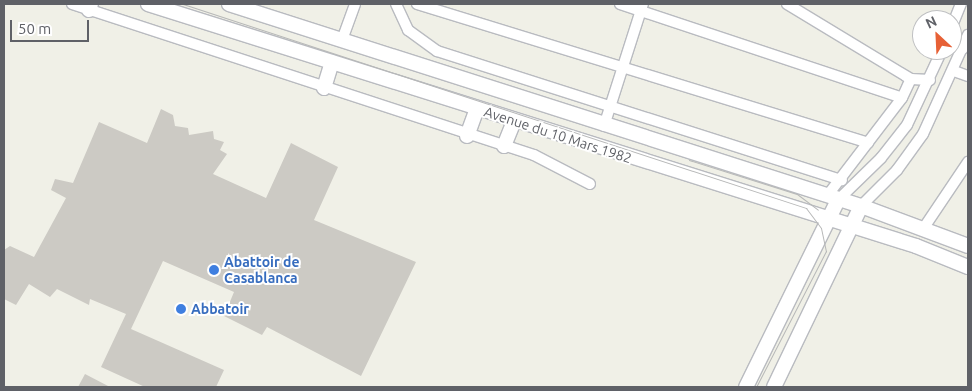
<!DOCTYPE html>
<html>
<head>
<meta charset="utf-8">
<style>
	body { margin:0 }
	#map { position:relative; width:972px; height:391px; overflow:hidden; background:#f0f0e7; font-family:Ubuntu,sans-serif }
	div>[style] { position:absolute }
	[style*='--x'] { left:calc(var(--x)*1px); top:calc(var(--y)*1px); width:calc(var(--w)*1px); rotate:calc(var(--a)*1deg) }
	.building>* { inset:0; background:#cccac4 }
	.roads { filter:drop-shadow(1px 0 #b9bbc0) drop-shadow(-1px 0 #b9bbc0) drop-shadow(0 1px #b9bbc0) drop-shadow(0 -1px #b9bbc0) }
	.street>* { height:10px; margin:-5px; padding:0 5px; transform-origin:5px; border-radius:5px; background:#fff }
	.secondary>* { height:14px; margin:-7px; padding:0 7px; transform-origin:7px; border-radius:7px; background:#fff }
	.tram>* { height:1px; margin:-0.5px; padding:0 0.5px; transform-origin:0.5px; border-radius:0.5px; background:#b7b8b8 }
	.dots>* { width:14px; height:14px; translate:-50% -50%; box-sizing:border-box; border:2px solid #fff; border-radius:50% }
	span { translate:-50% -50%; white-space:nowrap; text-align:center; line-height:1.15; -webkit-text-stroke:4px #fff; paint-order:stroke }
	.street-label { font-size:14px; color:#5f6167 }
	.shop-label { font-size:14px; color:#366cbe; font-weight:700 }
	.left { translate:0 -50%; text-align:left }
	.frame { position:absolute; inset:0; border:5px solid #5f6167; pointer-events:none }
	.north { position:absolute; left:912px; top:10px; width:50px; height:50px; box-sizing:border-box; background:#fff; border:1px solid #bfc0c2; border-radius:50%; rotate:335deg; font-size:14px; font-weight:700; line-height:20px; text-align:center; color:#5f6167 }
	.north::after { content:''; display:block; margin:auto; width:18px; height:22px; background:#e76136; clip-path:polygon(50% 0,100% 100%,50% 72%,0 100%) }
	.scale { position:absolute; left:10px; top:20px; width:79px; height:22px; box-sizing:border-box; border:2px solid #5f6167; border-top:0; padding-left:6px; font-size:15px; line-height:18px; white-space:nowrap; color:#5f6167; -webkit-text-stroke:4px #fff; paint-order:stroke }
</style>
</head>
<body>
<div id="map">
	<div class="building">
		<i style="clip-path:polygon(161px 109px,173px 115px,175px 126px,188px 128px,189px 135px,213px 131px,214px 139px,224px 142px,220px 150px,227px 154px,213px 174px,266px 198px,291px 143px,338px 167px,314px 220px,416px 262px,361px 376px,267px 327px,262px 335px,224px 316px,234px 292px,163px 261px,131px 329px,224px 370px,216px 387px,145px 387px,101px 367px,126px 314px,90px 299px,89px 305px,57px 289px,50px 297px,29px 284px,16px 305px,4px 299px,4px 250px,10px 246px,34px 257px,66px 198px,51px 190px,55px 179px,73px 183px,99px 122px,147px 143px)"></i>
		<i style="clip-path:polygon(85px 374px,110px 387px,78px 387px)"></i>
	</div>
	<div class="roads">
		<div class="street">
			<i style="--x:72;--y:4;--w:486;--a:18.1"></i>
			<i style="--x:534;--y:155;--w:63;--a:27.4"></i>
			<i style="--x:396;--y:4;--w:29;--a:65"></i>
			<i style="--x:408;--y:30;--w:36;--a:36"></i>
			<i style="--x:437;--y:51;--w:425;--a:17.7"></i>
			<i style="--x:417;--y:4;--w:472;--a:17.1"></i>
			<i style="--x:620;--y:4;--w:297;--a:18.4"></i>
			<i style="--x:787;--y:4;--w:145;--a:31.2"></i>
			<i style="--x:911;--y:79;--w:19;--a:3"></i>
			<i style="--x:952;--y:26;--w:24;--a:-68"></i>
			<i style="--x:342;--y:40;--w:38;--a:-70"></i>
			<i style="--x:952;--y:46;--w:11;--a:15"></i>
			<i style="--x:954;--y:71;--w:15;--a:20"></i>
			<i style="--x:604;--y:126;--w:128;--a:-72.3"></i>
			<i style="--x:827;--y:196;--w:123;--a:-52.6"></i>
			<i style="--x:902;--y:98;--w:21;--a:-65"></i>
			<i style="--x:838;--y:200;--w:60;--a:-44.3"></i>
			<i style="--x:881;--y:158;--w:42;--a:-51.8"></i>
			<i style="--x:907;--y:125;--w:83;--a:-65"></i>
			<i style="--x:861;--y:206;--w:51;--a:-45"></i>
			<i style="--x:897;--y:170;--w:44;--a:-54.2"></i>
			<i style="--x:923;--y:134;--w:109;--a:-65.6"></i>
			<i style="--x:923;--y:229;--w:81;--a:-56.1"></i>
		</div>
		<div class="secondary">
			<i style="--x:148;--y:4;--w:805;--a:17.49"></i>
			<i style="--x:916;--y:246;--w:56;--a:22"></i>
			<i style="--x:229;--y:4;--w:663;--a:17.72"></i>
			<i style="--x:861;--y:206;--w:114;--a:20.5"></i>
			<i style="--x:89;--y:10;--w:6;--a:-72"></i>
			<i style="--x:324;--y:88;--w:27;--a:-73"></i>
			<i style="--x:467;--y:136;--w:29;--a:-70"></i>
			<i style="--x:504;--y:146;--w:27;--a:-68"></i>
			<i style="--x:746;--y:387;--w:208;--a:-63.8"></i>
			<i style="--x:774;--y:387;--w:201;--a:-64.3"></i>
		</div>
	</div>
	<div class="tram">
		<i style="--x:183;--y:4;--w:656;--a:18.13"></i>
		<i style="--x:806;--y:208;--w:25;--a:53"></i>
		<i style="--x:821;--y:228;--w:24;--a:78"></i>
		<i style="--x:826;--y:251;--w:153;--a:117.2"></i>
		<i style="--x:689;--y:160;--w:113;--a:17.5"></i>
		<i style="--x:797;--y:194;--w:26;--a:37"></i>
	</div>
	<div class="dots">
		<i style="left:214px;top:270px;background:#3f7fe0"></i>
		<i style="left:181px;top:309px;background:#3f7fe0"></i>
	</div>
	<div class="street-label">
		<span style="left:558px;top:135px;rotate:18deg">Avenue du 10 Mars 1982</span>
	</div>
	<div class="shop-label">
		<span class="left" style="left:224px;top:270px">Abattoir de<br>Casablanca</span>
		<span class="left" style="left:191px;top:309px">Abbatoir</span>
	</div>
	<div class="frame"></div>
	<div class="north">N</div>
	<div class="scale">50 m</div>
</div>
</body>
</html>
